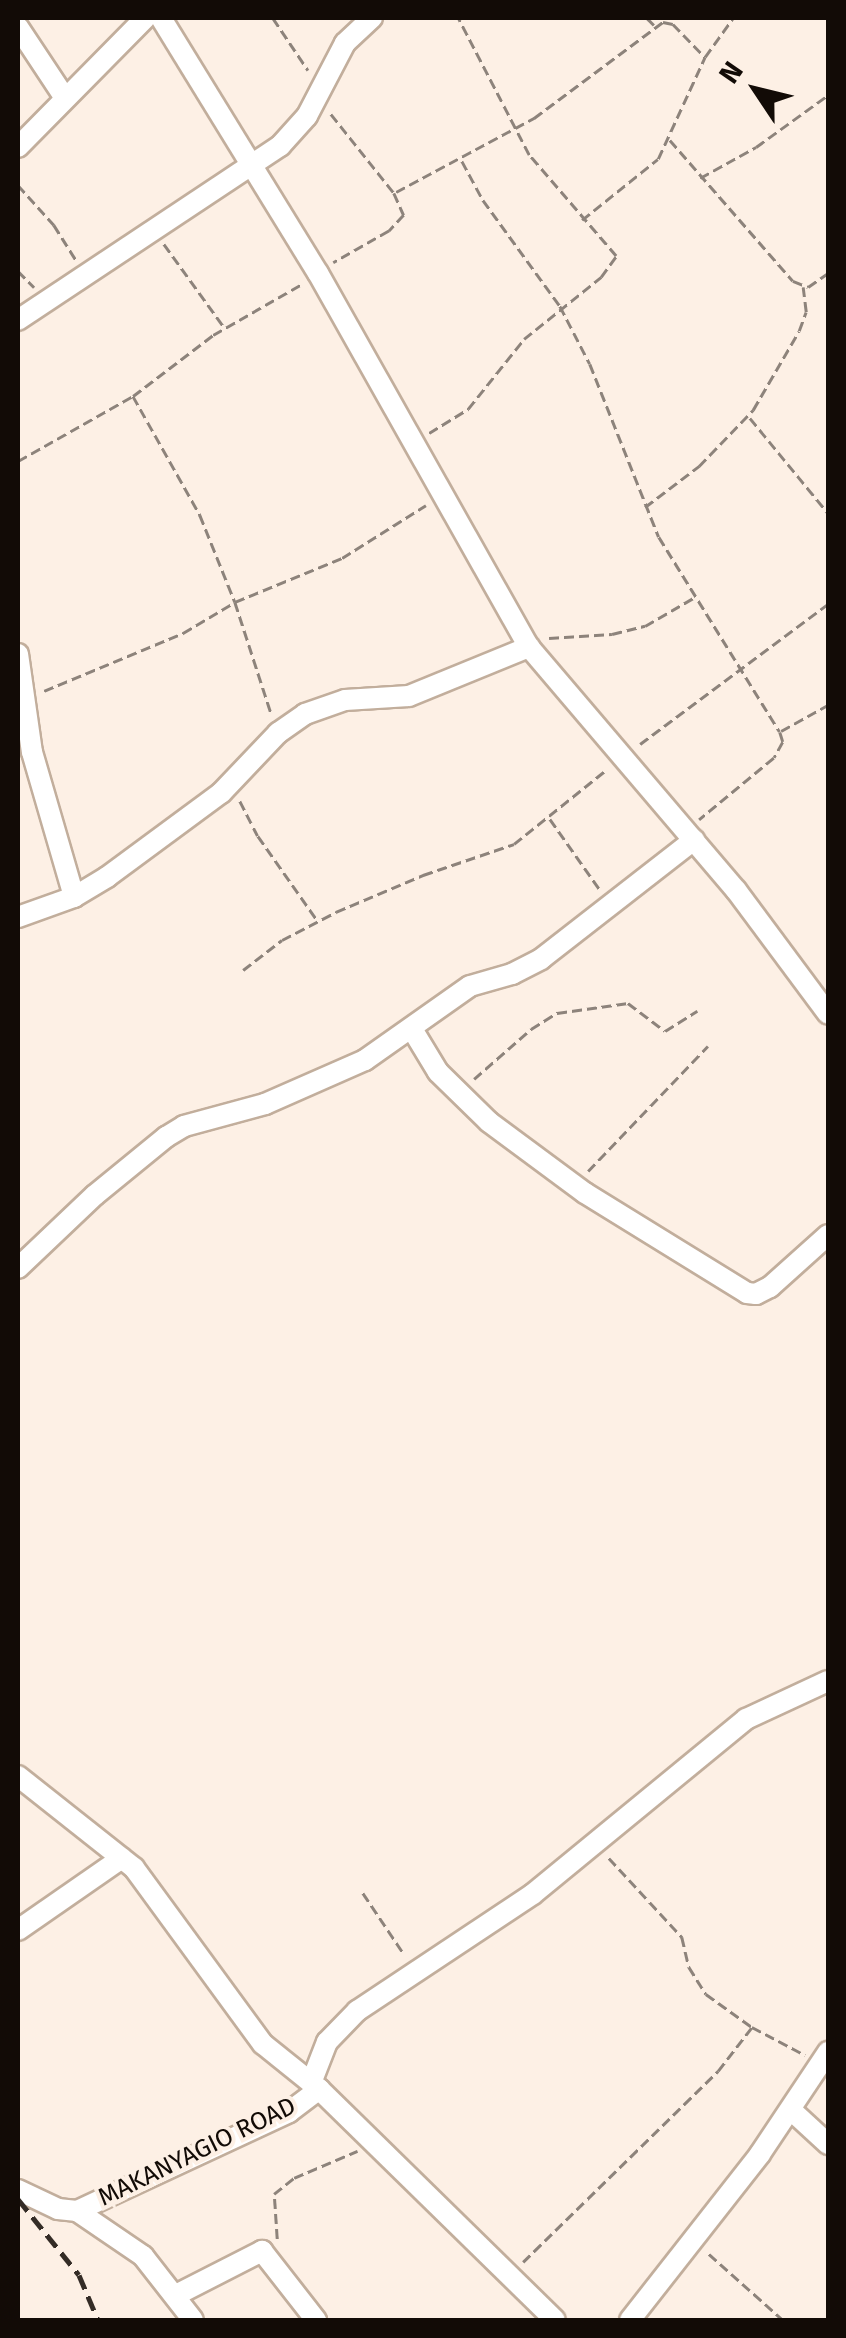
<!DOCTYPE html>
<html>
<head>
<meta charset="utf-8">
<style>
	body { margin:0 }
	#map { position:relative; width:846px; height:2338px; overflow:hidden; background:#fdf0e5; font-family:"Fira Sans",sans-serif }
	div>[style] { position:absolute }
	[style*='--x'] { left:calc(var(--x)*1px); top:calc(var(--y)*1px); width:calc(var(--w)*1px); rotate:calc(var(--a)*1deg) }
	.path>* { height:2.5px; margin-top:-1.25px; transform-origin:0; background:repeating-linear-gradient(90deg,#8d837b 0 10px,transparent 0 15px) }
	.roads { filter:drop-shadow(2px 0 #c2ae9c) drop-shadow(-2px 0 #c2ae9c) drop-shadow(0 2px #c2ae9c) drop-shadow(0 -2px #c2ae9c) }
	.minor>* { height:20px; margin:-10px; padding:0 10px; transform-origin:10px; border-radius:10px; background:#fff }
	.rail>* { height:5px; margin-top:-2.5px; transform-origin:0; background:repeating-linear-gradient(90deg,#342c26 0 15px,transparent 0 23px) }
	span { translate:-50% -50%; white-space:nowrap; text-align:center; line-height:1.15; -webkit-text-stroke:8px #fdf0e5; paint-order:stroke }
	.street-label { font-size:25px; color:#120b06 }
	.frame { position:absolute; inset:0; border:20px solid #120b06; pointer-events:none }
	.north { position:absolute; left:706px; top:40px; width:100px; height:100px; -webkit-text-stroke:8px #fdf0e5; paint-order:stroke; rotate:305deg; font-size:28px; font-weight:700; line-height:40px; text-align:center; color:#120b06 }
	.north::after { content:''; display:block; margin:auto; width:35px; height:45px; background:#120b06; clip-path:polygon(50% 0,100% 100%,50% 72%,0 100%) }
</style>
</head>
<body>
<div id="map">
	<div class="path">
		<i style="--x:273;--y:18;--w:63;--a:56.1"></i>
		<i style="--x:647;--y:18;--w:10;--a:45"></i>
		<i style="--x:331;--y:114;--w:101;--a:51.4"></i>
		<i style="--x:394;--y:193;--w:24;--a:66"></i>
		<i style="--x:404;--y:215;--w:22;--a:133"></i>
		<i style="--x:389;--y:231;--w:64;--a:150.3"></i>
		<i style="--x:670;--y:140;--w:187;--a:48.9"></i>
		<i style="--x:793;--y:281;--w:16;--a:22"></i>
		<i style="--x:808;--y:287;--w:24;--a:-35"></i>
		<i style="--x:462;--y:161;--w:44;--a:61.7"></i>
		<i style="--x:483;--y:200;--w:131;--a:54"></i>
		<i style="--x:560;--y:306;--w:65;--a:62.7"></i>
		<i style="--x:590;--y:364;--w:186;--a:68.3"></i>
		<i style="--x:659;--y:537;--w:229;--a:58.2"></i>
		<i style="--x:780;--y:732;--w:10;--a:73"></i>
		<i style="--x:783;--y:742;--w:18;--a:119"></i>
		<i style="--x:774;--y:758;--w:97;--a:140.4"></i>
		<i style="--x:700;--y:178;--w:64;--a:-29"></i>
		<i style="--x:756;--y:147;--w:89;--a:-35.8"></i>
		<i style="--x:18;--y:185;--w:54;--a:48"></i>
		<i style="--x:54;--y:225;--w:41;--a:57.8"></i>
		<i style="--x:396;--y:192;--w:157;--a:-28.2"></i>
		<i style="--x:534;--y:118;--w:161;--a:-36.7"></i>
		<i style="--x:663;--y:22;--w:10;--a:11"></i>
		<i style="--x:673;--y:24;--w:46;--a:45.9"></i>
		<i style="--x:582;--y:220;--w:97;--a:-38.8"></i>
		<i style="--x:658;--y:159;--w:112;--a:-65.3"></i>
		<i style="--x:705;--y:57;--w:48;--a:-54.3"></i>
		<i style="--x:164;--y:244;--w:102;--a:54.1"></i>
		<i style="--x:18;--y:271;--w:23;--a:45"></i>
		<i style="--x:133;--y:396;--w:137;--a:60.6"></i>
		<i style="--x:200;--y:515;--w:94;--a:68.1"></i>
		<i style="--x:235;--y:602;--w:117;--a:72"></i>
		<i style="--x:750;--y:418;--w:123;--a:50.6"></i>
		<i style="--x:429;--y:433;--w:46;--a:-31.6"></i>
		<i style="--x:468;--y:409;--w:90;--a:-51.3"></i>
		<i style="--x:524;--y:339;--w:99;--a:-38.8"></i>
		<i style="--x:601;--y:277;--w:26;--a:-54"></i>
		<i style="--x:616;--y:256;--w:133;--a:-130.7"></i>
		<i style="--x:529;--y:155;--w:154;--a:-117.4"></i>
		<i style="--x:18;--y:461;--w:132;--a:-29.5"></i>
		<i style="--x:133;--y:396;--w:101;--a:-37.3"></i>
		<i style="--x:213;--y:335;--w:103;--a:-29.8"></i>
		<i style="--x:645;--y:507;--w:68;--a:-37.2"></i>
		<i style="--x:699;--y:466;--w:78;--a:-46"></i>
		<i style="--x:753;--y:410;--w:91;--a:-59.8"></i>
		<i style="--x:799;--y:331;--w:20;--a:-70"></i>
		<i style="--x:806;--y:312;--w:25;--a:-97"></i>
		<i style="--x:549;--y:638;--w:63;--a:-3.6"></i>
		<i style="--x:612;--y:634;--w:34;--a:-14"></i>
		<i style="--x:645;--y:626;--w:58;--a:-30.1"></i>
		<i style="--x:44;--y:691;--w:151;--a:-22.6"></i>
		<i style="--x:183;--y:633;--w:61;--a:-30.8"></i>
		<i style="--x:235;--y:602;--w:116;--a:-22.4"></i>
		<i style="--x:342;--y:558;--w:99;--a:-32.2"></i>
		<i style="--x:781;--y:731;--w:54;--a:-29"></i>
		<i style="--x:640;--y:744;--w:234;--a:-36.7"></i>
		<i style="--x:240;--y:801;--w:39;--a:63"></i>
		<i style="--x:258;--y:836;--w:103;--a:54.9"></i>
		<i style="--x:550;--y:819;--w:87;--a:54.8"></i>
		<i style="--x:243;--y:970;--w:49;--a:-37.6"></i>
		<i style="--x:282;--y:940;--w:61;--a:-27.4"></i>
		<i style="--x:336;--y:912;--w:95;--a:-23"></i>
		<i style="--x:423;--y:875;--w:96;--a:-18.8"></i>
		<i style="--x:514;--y:844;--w:118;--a:-38.8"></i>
		<i style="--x:474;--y:1079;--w:76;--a:-41.3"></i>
		<i style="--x:531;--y:1029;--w:31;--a:-32"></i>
		<i style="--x:557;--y:1013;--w:72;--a:-8"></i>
		<i style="--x:628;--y:1003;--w:46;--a:37.1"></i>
		<i style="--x:665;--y:1031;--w:38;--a:-32"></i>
		<i style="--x:588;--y:1171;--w:173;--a:-46.2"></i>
		<i style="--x:609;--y:1858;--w:108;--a:47.3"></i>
		<i style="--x:682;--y:1937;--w:31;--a:77"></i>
		<i style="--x:689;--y:1967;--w:32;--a:58"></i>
		<i style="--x:706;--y:1994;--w:57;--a:35.7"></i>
		<i style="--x:752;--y:2027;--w:60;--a:27.8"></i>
		<i style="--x:363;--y:1893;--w:73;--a:56.1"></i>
		<i style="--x:277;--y:2239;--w:45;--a:-93.8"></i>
		<i style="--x:274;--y:2194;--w:26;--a:-39"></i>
		<i style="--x:294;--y:2178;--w:69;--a:-23.2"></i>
		<i style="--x:709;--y:2254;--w:99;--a:41.7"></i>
		<i style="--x:523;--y:2262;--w:273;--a:-44.4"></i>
		<i style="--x:718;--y:2071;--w:56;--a:-52.3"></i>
	</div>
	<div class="roads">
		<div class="minor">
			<i style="--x:161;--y:18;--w:299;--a:58.4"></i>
			<i style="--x:318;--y:273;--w:429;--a:60.6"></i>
			<i style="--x:529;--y:647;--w:319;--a:49.6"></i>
			<i style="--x:736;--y:890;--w:154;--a:53.4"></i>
			<i style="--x:18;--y:27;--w:85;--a:56.5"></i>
			<i style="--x:18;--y:147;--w:181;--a:-45.4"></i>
			<i style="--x:18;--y:320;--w:315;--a:-33.6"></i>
			<i style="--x:280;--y:146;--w:40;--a:-48"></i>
			<i style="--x:307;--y:116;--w:82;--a:-62.5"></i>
			<i style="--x:345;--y:43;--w:37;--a:-43"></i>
			<i style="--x:18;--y:654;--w:99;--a:81.9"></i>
			<i style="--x:32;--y:752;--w:151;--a:73.8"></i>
			<i style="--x:18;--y:917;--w:59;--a:-19.7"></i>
			<i style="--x:74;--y:897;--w:39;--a:-31"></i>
			<i style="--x:107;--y:877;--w:142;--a:-36.4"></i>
			<i style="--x:221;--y:793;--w:83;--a:-46.5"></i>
			<i style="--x:278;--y:733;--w:33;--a:-35"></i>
			<i style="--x:305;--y:714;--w:42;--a:-19.3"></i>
			<i style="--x:345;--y:700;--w:64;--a:-3.6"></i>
			<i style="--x:409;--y:696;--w:130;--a:-22.2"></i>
			<i style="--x:412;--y:1029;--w:50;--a:58.8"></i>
			<i style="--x:438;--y:1072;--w:71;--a:44.4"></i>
			<i style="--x:489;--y:1122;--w:119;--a:36.5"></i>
			<i style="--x:585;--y:1193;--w:190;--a:31.7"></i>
			<i style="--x:747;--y:1293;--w:9;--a:6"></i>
			<i style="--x:756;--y:1294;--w:16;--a:-27"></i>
			<i style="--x:770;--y:1287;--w:78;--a:-41.9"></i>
			<i style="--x:18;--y:1268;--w:106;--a:-43.5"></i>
			<i style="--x:95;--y:1195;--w:92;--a:-39.2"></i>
			<i style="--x:166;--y:1137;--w:21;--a:-31"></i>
			<i style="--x:184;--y:1126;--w:84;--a:-15.2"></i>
			<i style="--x:265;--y:1104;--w:109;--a:-23.7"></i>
			<i style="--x:365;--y:1060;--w:128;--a:-35.2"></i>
			<i style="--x:470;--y:986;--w:44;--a:-15.9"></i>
			<i style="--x:512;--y:974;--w:33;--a:-27"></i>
			<i style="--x:541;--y:959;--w:194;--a:-37.9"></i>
			<i style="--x:18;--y:1776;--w:148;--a:38.4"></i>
			<i style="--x:134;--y:1868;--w:218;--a:53.8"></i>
			<i style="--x:263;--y:2044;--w:72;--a:38.8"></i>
			<i style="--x:319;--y:2089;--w:330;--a:44.4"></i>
			<i style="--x:18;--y:1930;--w:126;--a:-34.7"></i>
			<i style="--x:311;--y:2083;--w:44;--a:-68.7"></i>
			<i style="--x:327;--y:2042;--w:43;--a:-45.9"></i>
			<i style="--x:357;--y:2011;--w:211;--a:-33.6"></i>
			<i style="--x:533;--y:1894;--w:276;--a:-39.4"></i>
			<i style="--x:746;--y:1719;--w:90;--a:-24.9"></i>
			<i style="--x:792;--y:2111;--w:49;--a:42.5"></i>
			<i style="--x:18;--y:2190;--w:44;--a:25.4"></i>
			<i style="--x:58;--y:2209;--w:19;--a:6"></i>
			<i style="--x:77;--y:2211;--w:234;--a:-25"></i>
			<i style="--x:289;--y:2112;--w:38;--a:-37"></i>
			<i style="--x:77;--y:2211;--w:80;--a:34.3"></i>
			<i style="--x:143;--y:2256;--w:81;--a:52"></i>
			<i style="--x:176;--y:2295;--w:97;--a:-27.1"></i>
			<i style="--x:262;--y:2251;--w:88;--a:52"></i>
			<i style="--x:630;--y:2320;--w:211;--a:-51.9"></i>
			<i style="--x:760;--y:2154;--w:123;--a:-56.3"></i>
		</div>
	</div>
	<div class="rail">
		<i style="--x:18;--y:2199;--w:97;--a:51.2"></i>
		<i style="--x:79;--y:2275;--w:49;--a:67.1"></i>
	</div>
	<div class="street-label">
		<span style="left:197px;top:2152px;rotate:-26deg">MAKANYAGIO ROAD</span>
	</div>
	<div class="frame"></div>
	<div class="north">N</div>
</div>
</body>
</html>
